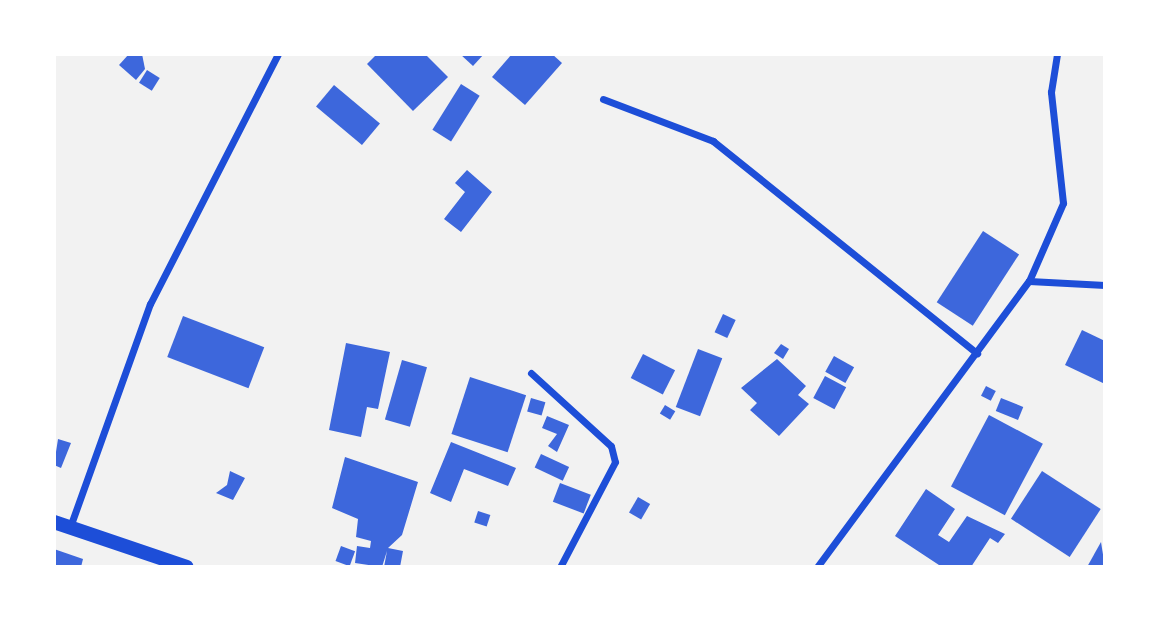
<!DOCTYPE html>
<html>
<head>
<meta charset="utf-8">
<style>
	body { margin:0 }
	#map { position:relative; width:1159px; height:621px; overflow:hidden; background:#f2f2f2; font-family:"Varela Round",sans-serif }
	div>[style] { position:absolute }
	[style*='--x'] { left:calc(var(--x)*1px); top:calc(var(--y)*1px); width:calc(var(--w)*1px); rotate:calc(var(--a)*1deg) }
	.building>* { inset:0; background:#3d67dc; transform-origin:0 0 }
	.minor>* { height:7px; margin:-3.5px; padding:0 3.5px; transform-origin:3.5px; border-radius:3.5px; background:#1d4ed8 }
	.secondary>* { height:14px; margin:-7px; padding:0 7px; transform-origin:7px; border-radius:7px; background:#1d4ed8 }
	span { translate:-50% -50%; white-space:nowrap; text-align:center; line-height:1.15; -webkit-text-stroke:5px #fff; paint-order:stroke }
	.frame { position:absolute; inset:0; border:56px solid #fff; pointer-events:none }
</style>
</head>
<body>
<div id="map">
	<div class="building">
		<i style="clip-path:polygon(129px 54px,142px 54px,145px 69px,136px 80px,119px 65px)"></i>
		<i style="clip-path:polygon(377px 54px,425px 54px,448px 77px,413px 111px,367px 64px)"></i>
		<i style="clip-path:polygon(460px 54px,484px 54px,473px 66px)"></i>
		<i style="clip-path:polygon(512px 54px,552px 54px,562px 63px,525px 105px,492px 77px)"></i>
		<i style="left:147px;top:70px;width:15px;height:15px;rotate:32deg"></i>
		<i style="left:461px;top:84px;width:22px;height:54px;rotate:32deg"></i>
		<i style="left:334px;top:85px;width:60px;height:28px;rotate:40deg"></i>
		<i style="clip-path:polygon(467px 170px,492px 192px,461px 232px,444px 219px,465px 192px,455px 183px)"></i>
		<i style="left:983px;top:231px;width:43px;height:85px;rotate:33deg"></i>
		<i style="left:723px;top:314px;width:14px;height:20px;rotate:25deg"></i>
		<i style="left:183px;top:316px;width:87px;height:44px;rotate:21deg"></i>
		<i style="clip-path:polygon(1082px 330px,1105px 341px,1105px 384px,1065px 365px)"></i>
		<i style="clip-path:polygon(346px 343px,390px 352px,378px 409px,367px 407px,361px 437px,329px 430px)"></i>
		<i style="clip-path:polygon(781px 344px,789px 349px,783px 359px,774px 353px)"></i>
		<i style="left:698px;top:349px;width:26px;height:62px;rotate:21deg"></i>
		<i style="left:643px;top:354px;width:36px;height:27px;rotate:27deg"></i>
		<i style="left:834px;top:356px;width:23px;height:18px;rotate:29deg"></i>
		<i style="clip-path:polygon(777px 359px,806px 386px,798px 395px,809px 404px,779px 436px,750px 410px,757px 403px,741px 388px)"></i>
		<i style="left:402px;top:360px;width:26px;height:62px;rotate:16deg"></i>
		<i style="left:825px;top:376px;width:24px;height:25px;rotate:28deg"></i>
		<i style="left:470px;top:377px;width:59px;height:60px;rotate:18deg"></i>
		<i style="left:986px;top:386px;width:11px;height:11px;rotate:27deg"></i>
		<i style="left:531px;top:398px;width:15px;height:14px;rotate:16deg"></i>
		<i style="left:1001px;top:398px;width:24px;height:14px;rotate:22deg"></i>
		<i style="left:665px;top:405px;width:12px;height:10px;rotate:31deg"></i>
		<i style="left:989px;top:415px;width:61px;height:81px;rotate:28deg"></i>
		<i style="clip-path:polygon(547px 416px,569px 425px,557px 452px,548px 446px,557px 434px,542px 428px)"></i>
		<i style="clip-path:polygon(58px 439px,71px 443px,61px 468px,54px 465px)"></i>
		<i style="clip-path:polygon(451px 442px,516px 468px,508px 486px,464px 469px,451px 502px,430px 493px)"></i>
		<i style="left:541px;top:454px;width:31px;height:15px;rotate:25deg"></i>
		<i style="clip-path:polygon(345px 457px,418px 482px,402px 535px,388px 548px,403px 551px,400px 567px,384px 567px,387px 551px,382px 567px,355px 563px,357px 546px,370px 548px,371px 541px,356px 537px,358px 519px,332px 508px)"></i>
		<i style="clip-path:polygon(230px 471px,245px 478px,233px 500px,216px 493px,227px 485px)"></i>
		<i style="left:1042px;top:471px;width:70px;height:57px;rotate:33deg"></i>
		<i style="left:560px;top:483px;width:33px;height:20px;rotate:21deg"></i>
		<i style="clip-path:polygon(926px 489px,955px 509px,938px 535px,949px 542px,967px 516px,1005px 534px,998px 543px,990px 538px,971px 567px,942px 567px,895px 536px)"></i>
		<i style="left:638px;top:497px;width:14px;height:18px;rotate:30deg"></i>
		<i style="left:478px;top:511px;width:13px;height:12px;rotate:18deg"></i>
		<i style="clip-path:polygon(1101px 542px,1105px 567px,1087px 567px)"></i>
		<i style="left:341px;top:546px;width:15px;height:16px;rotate:20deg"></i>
		<i style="clip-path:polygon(54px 549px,83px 559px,81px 567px,54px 567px)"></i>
	</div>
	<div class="minor">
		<i style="--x:603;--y:99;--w:118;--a:20.9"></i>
		<i style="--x:713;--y:141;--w:339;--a:38.8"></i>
		<i style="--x:1029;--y:281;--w:76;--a:3"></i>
		<i style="--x:531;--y:373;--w:108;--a:42.4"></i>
		<i style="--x:611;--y:446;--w:16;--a:76"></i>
		<i style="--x:615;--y:462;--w:119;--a:117.6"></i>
		<i style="--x:70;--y:527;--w:237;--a:-70.3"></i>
		<i style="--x:150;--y:304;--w:281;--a:-62.9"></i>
		<i style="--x:817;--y:567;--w:356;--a:-53.5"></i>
		<i style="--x:1029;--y:281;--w:85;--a:-66.4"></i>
		<i style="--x:1063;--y:203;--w:112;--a:-96.2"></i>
		<i style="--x:1051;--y:92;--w:38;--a:-81"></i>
	</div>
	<div class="secondary">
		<i style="--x:54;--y:522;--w:140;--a:18.7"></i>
	</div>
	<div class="frame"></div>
</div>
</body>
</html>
